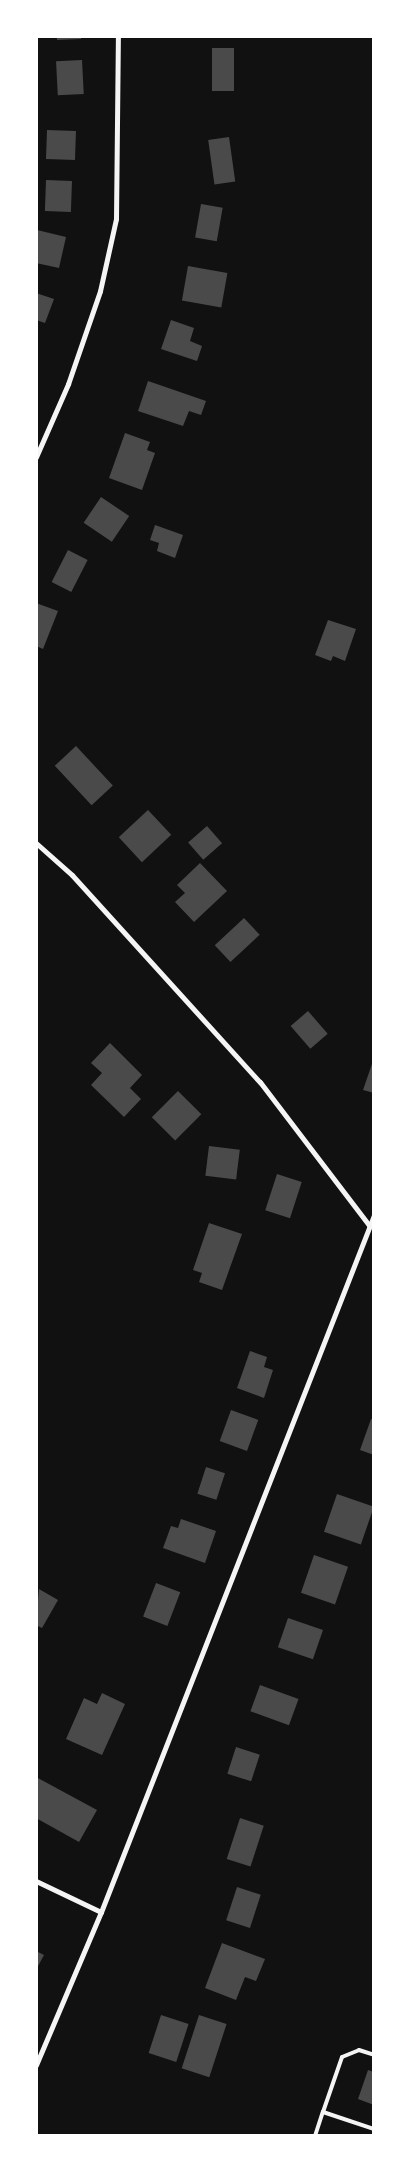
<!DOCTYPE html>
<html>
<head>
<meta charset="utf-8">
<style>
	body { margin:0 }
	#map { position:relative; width:410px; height:2172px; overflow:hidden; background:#111; font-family:"Fira Sans Condensed",sans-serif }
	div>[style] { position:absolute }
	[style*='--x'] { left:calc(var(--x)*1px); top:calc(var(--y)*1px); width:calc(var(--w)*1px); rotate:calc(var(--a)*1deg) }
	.building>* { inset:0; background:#4a4a4a; transform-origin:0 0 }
	.service>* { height:4px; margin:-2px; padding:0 2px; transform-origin:2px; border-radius:2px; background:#f5f5f5 }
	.minor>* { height:5px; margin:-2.5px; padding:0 2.5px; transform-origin:2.5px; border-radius:2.5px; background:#f5f5f5 }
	span { translate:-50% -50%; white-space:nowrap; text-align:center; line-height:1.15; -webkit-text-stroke:4px #fff; paint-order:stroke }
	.frame { position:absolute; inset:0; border:38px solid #fff; pointer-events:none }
</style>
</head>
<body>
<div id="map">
	<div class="building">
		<i style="clip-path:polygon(57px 36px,81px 36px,81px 39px,57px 40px)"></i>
		<i style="left:212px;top:48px;width:22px;height:43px"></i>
		<i style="left:82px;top:60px;width:34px;height:26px;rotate:87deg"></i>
		<i style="left:47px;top:130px;width:29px;height:29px;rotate:2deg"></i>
		<i style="left:229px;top:137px;width:45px;height:21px;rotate:82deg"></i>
		<i style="left:46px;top:180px;width:26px;height:31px;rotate:2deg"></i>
		<i style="left:201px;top:204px;width:22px;height:34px;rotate:10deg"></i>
		<i style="clip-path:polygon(37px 230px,66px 237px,59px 268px,36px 263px)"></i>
		<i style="left:188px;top:266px;width:40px;height:35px;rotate:10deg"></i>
		<i style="clip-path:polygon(36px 293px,54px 299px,45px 323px,36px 320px)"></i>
		<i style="clip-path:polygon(171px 320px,194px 328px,190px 341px,202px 346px,197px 361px,161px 349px)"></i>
		<i style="clip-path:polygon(148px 381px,206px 401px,201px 415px,189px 411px,183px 426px,138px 411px)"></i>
		<i style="clip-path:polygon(125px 433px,150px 442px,147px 450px,155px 453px,142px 490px,109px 478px)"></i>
		<i style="left:101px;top:497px;width:34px;height:31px;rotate:34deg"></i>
		<i style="clip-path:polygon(155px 525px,183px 535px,175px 558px,157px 551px,159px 543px,150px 540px)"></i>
		<i style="left:68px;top:550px;width:22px;height:36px;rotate:27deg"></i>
		<i style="clip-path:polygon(36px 603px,58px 611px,43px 649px,36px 646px)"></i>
		<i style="clip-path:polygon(328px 620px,356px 629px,345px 661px,333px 656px,331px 661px,315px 655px)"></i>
		<i style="left:76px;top:746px;width:54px;height:29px;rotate:47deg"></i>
		<i style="left:148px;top:810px;width:34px;height:40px;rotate:47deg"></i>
		<i style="left:207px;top:826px;width:23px;height:25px;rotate:49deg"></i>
		<i style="clip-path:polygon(200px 863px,227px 891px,194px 922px,175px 902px,185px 893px,177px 885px)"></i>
		<i style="left:244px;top:918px;width:23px;height:40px;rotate:47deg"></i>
		<i style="left:308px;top:1011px;width:30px;height:23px;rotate:49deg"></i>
		<i style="clip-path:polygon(110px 1043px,142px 1075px,130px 1088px,141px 1099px,124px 1117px,91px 1085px,102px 1073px,91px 1063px)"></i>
		<i style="clip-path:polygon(373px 1061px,374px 1061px,374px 1093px,363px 1090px)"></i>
		<i style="left:178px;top:1091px;width:33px;height:37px;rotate:45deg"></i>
		<i style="left:209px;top:1146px;width:31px;height:30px;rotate:7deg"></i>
		<i style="left:277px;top:1174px;width:26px;height:38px;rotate:18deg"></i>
		<i style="clip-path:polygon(209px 1223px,242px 1234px,222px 1290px,199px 1282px,202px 1273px,193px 1270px)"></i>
		<i style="clip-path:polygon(250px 1351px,267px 1357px,264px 1367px,273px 1370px,264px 1398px,237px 1388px)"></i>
		<i style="left:231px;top:1410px;width:29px;height:33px;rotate:20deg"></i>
		<i style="clip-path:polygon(371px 1419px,374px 1420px,374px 1455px,360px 1450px)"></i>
		<i style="left:206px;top:1467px;width:20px;height:28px;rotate:18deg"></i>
		<i style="left:337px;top:1494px;width:39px;height:40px;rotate:19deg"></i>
		<i style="clip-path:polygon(181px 1519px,216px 1531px,205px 1563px,163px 1548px,171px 1526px,178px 1528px)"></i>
		<i style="left:314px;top:1555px;width:36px;height:40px;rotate:19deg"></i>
		<i style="left:156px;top:1583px;width:26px;height:36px;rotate:21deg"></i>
		<i style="clip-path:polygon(39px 1589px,58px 1600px,42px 1628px,36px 1625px)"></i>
		<i style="left:288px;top:1618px;width:37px;height:31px;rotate:19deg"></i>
		<i style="left:260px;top:1685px;width:41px;height:28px;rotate:20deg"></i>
		<i style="clip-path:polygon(102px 1693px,125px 1704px,102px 1755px,66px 1739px,84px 1698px,97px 1704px)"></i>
		<i style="left:236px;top:1747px;width:25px;height:28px;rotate:18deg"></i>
		<i style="clip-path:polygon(36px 1777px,97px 1810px,79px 1842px,36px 1818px)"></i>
		<i style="left:240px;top:1818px;width:25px;height:43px;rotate:18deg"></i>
		<i style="left:237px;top:1887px;width:25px;height:35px;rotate:18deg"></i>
		<i style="clip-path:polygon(222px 1943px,265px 1959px,256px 1981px,245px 1977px,236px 2000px,205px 1988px)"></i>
		<i style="clip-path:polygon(36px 1951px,44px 1955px,36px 1970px)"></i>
		<i style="left:161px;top:2015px;width:29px;height:40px;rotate:18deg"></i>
		<i style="left:199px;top:2015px;width:29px;height:56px;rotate:18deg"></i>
		<i style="clip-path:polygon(368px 2070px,374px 2072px,374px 2105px,358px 2099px)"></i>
	</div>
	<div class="service">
		<i style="--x:323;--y:2112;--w:58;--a:-70.9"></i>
		<i style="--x:342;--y:2057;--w:18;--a:-22"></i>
		<i style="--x:359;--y:2050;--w:16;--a:18"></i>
		<i style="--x:315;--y:2136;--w:25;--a:-72"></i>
		<i style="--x:323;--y:2112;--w:54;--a:18.4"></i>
	</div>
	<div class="minor">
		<i style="--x:36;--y:457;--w:80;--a:-66.3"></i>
		<i style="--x:68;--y:384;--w:98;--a:-71"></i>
		<i style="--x:100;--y:291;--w:74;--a:-77.5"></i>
		<i style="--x:116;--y:219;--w:183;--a:-89.4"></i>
		<i style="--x:36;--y:843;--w:48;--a:41.6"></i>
		<i style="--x:72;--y:875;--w:280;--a:47.8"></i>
		<i style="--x:260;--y:1082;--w:180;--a:52.7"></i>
		<i style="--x:369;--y:1225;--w:5;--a:11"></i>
		<i style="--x:36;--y:1881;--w:72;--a:25.5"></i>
		<i style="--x:36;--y:2065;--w:166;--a:-67"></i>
		<i style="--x:101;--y:1912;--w:749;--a:-68.61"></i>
	</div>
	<div class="frame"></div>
</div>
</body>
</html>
